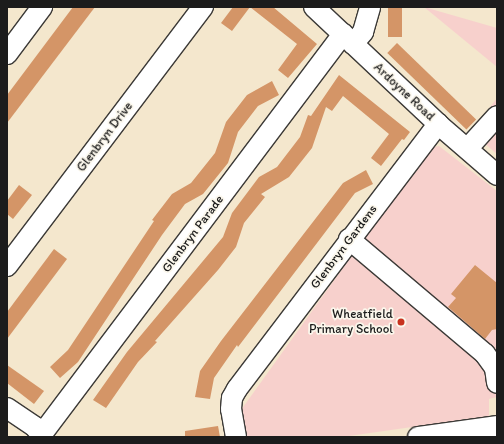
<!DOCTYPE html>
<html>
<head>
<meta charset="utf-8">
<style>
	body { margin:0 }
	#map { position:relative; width:504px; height:444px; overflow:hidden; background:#f4e7cd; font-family:Itim,sans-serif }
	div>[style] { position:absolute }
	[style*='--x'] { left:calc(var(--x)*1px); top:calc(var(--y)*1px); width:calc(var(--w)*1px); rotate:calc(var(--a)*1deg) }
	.built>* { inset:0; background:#f7d0cc }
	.building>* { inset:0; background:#d49567; transform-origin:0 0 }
	.roads { filter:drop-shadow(1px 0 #3c3a37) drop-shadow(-1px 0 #3c3a37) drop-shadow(0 1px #3c3a37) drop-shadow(0 -1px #3c3a37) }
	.minor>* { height:20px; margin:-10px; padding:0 10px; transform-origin:10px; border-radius:10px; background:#fff }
	.dots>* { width:11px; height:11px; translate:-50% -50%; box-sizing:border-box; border:2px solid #fbf7ec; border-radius:50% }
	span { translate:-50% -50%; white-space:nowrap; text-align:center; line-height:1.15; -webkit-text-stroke:3.5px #fbf7ec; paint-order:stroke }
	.street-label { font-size:13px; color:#1c1c1c }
	.poi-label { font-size:13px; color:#1c1c1c }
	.right { translate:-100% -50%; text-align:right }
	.frame { position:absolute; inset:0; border:8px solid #1c1c1c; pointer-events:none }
</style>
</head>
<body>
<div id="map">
	<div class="built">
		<i style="clip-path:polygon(424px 7px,497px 28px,497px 67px)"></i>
		<i style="clip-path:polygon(497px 98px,497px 154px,471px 132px)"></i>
		<i style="clip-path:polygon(439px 146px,497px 191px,497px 397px,489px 399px,489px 416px,342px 437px,246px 437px,241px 410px,358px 247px,434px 147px)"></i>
	</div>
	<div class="building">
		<i style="clip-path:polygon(73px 7px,95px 7px,7px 123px,7px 95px)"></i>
		<i style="clip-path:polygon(233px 7px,273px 7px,317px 44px,288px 78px,278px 70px,297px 44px,250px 7px,232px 31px,221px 23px)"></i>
		<i style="left:388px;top:7px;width:14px;height:30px"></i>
		<i style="left:397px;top:43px;width:110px;height:14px;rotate:44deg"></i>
		<i style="clip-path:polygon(339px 75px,410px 132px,404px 140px,402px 139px,381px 166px,371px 158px,389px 134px,343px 96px,332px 111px,326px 107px,312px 148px,289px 177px,261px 194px,265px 197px,244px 223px,236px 247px,218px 270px,155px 341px,157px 342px,138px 362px,106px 408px,93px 400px,127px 352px,223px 237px,232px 213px,259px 177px,277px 167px,300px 137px,308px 115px,311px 116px)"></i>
		<i style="clip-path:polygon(272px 81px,279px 95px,258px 106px,238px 132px,228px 163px,203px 194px,185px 204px,162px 235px,78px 362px,60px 378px,50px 367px,68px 350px,154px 221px,152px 220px,172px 194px,191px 183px,215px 153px,226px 122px,247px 95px)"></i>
		<i style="clip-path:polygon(366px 170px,373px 184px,355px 193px,238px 347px,237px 345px,214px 378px,210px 399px,195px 397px,200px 371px,221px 341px,343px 183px)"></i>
		<i style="clip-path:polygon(19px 185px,32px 195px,13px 219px,7px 214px,7px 201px)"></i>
		<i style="clip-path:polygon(54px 249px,67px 259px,7px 339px,7px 312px)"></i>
		<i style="clip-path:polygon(475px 265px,497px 283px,497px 329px,492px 330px,485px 339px,448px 307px,456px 298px,451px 294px)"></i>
		<i style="clip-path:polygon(7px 365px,44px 391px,34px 404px,7px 383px)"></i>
		<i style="clip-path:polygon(218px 426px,220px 437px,185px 437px,185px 431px)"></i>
	</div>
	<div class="roads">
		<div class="minor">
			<i style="--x:314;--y:7;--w:170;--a:43.3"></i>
			<i style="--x:438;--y:124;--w:78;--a:40.8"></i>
			<i style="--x:353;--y:44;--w:16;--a:-50"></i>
			<i style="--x:363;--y:32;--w:26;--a:-74"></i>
			<i style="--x:7;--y:54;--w:59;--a:-53.3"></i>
			<i style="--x:468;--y:148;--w:43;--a:-47.8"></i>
			<i style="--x:349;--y:239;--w:178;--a:40.2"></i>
			<i style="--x:485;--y:354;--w:17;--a:54"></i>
			<i style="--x:495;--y:368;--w:15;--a:82"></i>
			<i style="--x:7;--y:266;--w:325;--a:-52.9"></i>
			<i style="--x:7;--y:408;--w:34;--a:34"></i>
			<i style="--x:35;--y:427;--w:13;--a:51"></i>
			<i style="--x:42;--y:434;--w:501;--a:-53.04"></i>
			<i style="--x:236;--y:437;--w:28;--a:-100"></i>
			<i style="--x:231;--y:409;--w:11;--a:-85"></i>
			<i style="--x:232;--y:398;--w:10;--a:-61"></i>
			<i style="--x:237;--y:389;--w:333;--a:-52.8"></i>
			<i style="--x:418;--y:437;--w:80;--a:-7.9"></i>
		</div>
	</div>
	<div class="dots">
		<i style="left:401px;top:322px;background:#c8321e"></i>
	</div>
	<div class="street-label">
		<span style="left:404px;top:92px;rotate:43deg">Ardoyne Road</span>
		<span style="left:105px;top:137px;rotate:-53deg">Glenbryn Drive</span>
		<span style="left:193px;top:234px;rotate:-53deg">Glenbryn Parade</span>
		<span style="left:344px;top:247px;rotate:-53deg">Glenbryn Gardens</span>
	</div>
	<div class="poi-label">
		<span class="right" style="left:393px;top:322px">Wheatfield<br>Primary School</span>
	</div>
	<div class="frame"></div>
</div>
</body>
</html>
